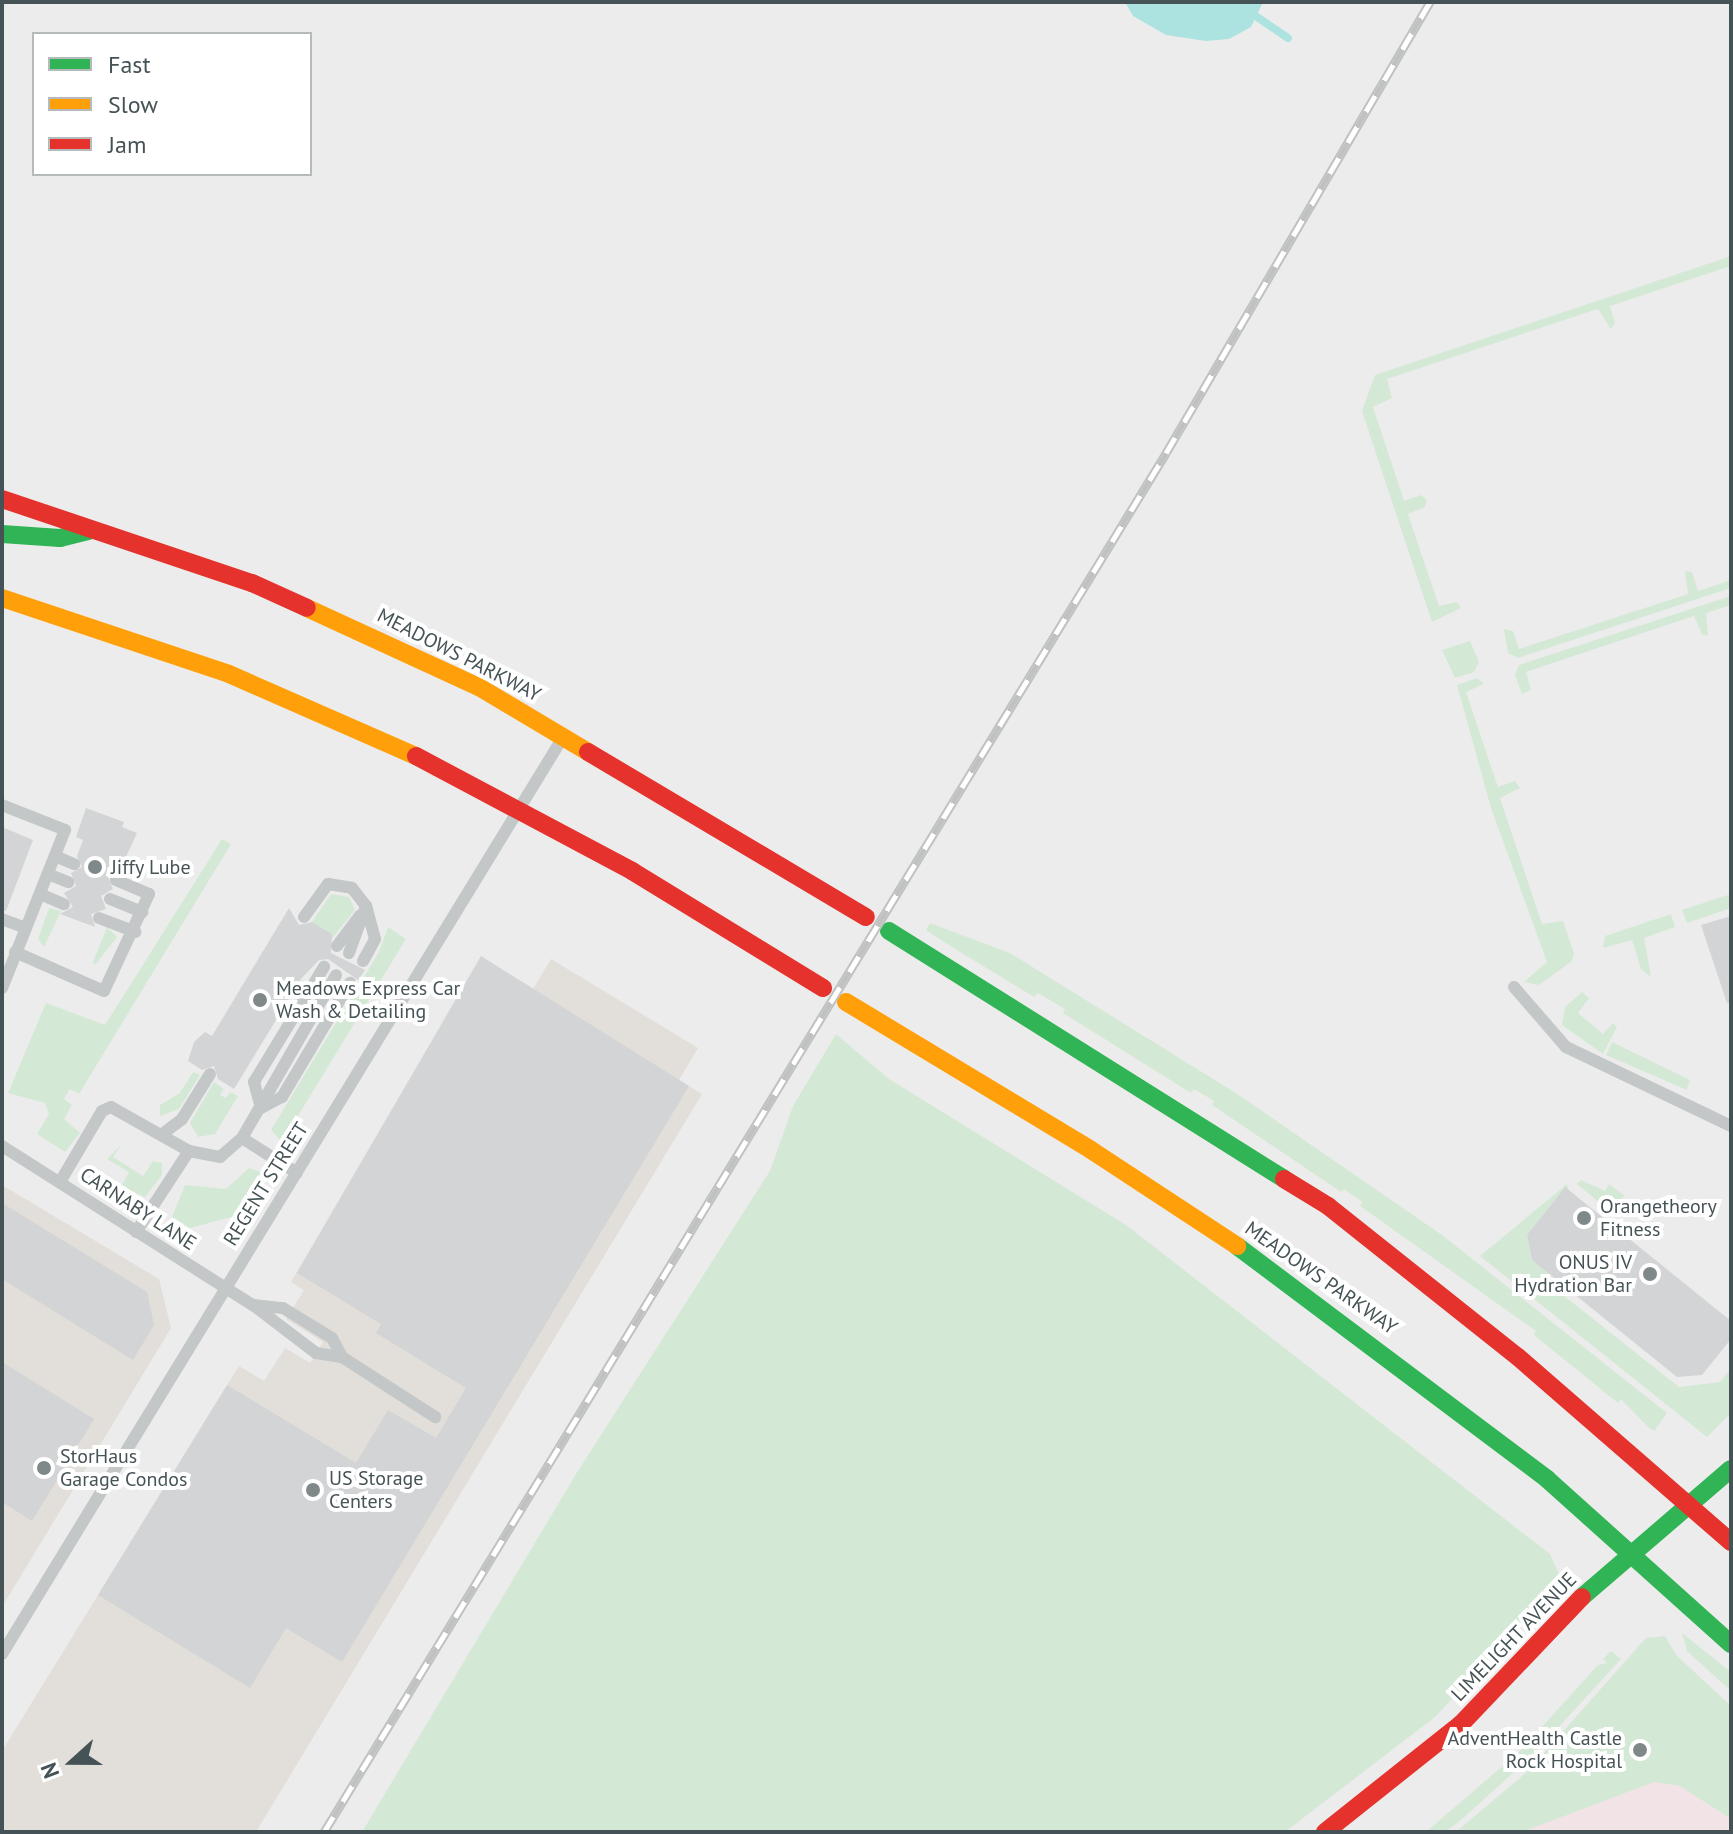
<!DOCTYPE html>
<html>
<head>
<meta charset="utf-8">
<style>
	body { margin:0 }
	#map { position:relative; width:1733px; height:1834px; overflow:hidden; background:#edecec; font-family:"PT Sans",sans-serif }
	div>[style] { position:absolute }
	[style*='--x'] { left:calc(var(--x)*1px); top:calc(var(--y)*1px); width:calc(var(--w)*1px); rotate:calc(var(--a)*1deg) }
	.commercial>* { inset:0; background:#e2ded9 }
	.medical>* { inset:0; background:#f2e4e6 }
	.green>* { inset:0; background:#d3e9d5 }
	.water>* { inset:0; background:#ace3e0 }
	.stream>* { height:8px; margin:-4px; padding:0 4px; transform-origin:4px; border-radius:4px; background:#ace3e0 }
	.building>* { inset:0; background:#d3d4d5 }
	.lane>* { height:12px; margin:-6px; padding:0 6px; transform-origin:6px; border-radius:6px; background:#c4c7c7 }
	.fast>* { height:18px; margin:-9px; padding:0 9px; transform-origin:9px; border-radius:9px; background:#30b455 }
	.slow>* { height:18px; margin:-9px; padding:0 9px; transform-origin:9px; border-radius:9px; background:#ff9f0a }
	.jam>* { height:18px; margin:-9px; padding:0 9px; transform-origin:9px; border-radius:9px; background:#e5322d }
	.rail>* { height:9px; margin-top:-4.5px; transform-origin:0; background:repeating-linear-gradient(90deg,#fff 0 18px,#c0c2c2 0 36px); box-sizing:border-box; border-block:2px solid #c0c2c2 }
	.dots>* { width:22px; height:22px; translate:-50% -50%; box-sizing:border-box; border:4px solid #fff; border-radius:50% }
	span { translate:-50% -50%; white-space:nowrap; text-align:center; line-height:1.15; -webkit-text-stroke:8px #fff; paint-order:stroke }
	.street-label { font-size:20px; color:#465356 }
	.poi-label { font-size:20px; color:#465356 }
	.left { translate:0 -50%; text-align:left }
	.right { translate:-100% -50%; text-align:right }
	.frame { position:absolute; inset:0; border:4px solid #465356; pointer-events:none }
	.legend { position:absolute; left:32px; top:32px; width:280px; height:144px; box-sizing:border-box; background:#fff; border:2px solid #b5babb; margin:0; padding:10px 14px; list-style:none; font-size:24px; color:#465356 }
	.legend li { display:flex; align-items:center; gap:16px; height:40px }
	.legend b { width:40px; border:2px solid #b5babb }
	.north { position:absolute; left:32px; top:1722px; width:80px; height:80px; -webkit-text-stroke:6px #fff; paint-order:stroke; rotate:249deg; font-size:22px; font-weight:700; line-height:32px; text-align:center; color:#465356 }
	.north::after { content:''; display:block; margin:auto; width:28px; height:36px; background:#465356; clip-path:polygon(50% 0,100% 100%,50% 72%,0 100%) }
</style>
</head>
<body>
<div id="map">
	<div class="commercial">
		<i style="clip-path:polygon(481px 957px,533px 989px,551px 959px,698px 1048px,679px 1080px,702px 1094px,256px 1832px,2px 1832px,2px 1751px,239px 1366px,264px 1381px,285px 1348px,310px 1363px,323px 1342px,286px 1319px,304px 1290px,291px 1282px)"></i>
		<i style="clip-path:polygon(2px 1185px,159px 1279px,171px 1328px,2px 1607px)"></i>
	</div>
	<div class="medical">
		<i style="clip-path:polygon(1665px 1636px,1676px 1655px,1731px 1706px,1731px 1832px,1456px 1832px,1528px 1771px,1646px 1638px)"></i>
	</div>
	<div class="green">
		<i style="clip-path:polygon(1731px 256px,1731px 266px,1610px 306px,1615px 323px,1611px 329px,1598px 309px,1387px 379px,1392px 398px,1373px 407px,1404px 501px,1421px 495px,1427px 500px,1425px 507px,1408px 514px,1439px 606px,1457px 602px,1461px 608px,1432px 622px,1362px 411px,1375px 375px)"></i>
		<i style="clip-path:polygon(1685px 571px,1692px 572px,1698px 591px,1731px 580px,1731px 588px,1518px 658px,1508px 653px,1504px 629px,1513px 631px,1519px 649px,1688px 594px)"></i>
		<i style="clip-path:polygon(1731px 596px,1731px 605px,1706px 613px,1708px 636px,1702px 634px,1694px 616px,1526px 672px,1531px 690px,1522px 694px,1515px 675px,1519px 665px)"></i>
		<i style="clip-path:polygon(1470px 641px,1479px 662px,1474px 672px,1455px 678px,1442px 650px)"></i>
		<i style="clip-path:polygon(1477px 678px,1484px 684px,1466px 692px,1498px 787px,1515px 781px,1520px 788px,1500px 798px,1542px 924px,1563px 921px,1574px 953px,1572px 961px,1539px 985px,1524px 982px,1547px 962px,1491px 808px,1457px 685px)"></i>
		<i style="clip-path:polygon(222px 839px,231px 844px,79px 1094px,70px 1089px,64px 1099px,72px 1105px,64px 1119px,80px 1133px,65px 1152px,37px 1134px,49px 1114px,45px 1103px,8px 1093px,46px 1003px,105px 1025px)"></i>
		<i style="clip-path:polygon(331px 894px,349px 897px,355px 910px,330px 941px,332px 934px,312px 922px)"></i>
		<i style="clip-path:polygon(1731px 894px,1731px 908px,1687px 923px,1682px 910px)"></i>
		<i style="clip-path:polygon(49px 908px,61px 911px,44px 947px,38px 939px)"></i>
		<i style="clip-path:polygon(1671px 914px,1675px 927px,1644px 938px,1651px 977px,1641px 969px,1632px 940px,1603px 948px,1605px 936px)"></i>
		<i style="clip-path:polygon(930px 923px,1010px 953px,1239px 1095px,1442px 1235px,1667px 1413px,1654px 1431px,1648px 1427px,1621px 1399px,1618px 1403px,1534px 1335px,1536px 1331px,1360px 1206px,1362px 1202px,1344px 1189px,1341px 1192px,1212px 1105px,1214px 1101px,1194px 1089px,1191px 1093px,1063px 1013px,1065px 1009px,1038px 993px,1034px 997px,947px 944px,926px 930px)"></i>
		<i style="clip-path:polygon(107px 927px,117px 937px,95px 965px,93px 962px)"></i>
		<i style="clip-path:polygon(388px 927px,406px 939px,282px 1142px,271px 1130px,379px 952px)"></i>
		<i style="clip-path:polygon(1582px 992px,1589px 998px,1578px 1013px,1603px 1034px,1613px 1023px,1617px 1027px,1603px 1054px,1562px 1025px,1565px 1007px)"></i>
		<i style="clip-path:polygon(836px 1034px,889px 1079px,1126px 1225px,1550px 1554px,1562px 1581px,1435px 1717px,1285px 1832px,362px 1832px,576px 1474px,770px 1171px,793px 1106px)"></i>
		<i style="clip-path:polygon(1612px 1042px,1690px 1080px,1687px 1090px,1606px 1055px)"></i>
		<i style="clip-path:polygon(193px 1072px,200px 1075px,179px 1109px,160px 1116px,160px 1105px,180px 1093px)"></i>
		<i style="clip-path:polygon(214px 1082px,224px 1089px,220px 1095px,226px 1098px,230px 1092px,238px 1096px,215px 1134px,198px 1137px,190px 1123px)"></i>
		<i style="clip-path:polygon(122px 1144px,113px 1157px,143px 1176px,153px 1161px,162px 1163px,162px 1175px,145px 1197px,121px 1186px,129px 1172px,107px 1159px)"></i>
		<i style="clip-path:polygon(249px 1168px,264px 1173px,239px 1215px,190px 1228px,172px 1217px,185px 1185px,226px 1189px)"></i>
		<i style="clip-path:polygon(1581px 1180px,1605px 1191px,1609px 1184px,1625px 1196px,1607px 1209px,1577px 1184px)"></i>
		<i style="clip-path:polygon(1567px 1184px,1569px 1191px,1564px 1188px,1527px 1235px,1532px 1260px,1549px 1273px,1544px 1280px,1679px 1387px,1720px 1382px,1731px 1369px,1731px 1413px,1707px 1437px,1480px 1256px)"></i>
		<i style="clip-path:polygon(1682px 1633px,1731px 1672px,1731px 1691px,1687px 1651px)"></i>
		<i style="clip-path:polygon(1665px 1636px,1676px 1655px,1731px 1706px,1731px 1819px,1680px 1786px,1654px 1782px,1522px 1832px,1456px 1832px,1528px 1771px,1646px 1638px)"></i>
		<i style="clip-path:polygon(1611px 1651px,1621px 1659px,1535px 1753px,1460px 1821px,1445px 1832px,1426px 1832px,1520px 1751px,1598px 1665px,1607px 1663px,1603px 1659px)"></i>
	</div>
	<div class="water">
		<i style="clip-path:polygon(1125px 2px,1263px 2px,1251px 27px,1229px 39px,1206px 41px,1166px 35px,1133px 16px)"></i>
	</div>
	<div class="stream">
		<i style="--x:1235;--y:2;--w:64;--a:34.2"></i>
	</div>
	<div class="building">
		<i style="clip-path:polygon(86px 808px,124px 822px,122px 827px,137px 833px,119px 872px,108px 877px,113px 889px,101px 896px,106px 909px,91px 914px,95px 927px,60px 914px,73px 907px,64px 893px,76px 886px,71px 873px,82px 867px,77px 856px,83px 840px,76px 837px)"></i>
		<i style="clip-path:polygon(2px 827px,33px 840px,6px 911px,2px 910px)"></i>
		<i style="clip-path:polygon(289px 908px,299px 925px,312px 922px,332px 934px,331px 953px,365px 970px,358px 980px,328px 959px,319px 960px,301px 979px,234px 1089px,218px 1079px,214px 1066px,202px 1070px,188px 1061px,194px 1042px,205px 1032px,212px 1036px)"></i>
		<i style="clip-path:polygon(1731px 916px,1731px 1003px,1727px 1003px,1701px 925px)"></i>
		<i style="clip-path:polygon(481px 956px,689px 1086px,342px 1662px,286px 1628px,250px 1688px,98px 1595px,227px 1385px,356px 1463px,388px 1410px,436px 1438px,466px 1388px,376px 1333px,381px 1324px,297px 1273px)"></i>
		<i style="clip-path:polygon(1565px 1187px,1731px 1321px,1731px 1339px,1702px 1375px,1677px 1377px,1532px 1260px,1527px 1235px)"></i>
		<i style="clip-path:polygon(2px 1203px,147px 1292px,154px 1325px,133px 1360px,2px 1279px)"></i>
		<i style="clip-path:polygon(2px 1362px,94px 1419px,32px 1521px,2px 1502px)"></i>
	</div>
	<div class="lane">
		<i style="--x:2;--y:805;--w:68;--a:21.6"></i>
		<i style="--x:65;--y:830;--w:170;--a:111.7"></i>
		<i style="--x:55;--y:856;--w:21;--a:23"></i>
		<i style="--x:48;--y:874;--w:22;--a:22"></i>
		<i style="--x:40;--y:894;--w:26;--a:23"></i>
		<i style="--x:110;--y:899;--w:35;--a:22"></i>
		<i style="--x:304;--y:917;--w:41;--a:-54"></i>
		<i style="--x:328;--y:884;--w:24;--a:9"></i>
		<i style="--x:352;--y:888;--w:23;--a:52"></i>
		<i style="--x:366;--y:906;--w:50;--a:109.9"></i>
		<i style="--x:99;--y:918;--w:39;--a:21"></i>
		<i style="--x:2;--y:919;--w:25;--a:21"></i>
		<i style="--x:337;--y:946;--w:38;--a:-53"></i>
		<i style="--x:15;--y:952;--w:97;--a:23.7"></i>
		<i style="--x:104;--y:991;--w:107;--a:-65.1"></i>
		<i style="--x:149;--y:894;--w:36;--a:-157"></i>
		<i style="--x:363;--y:961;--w:25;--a:-61"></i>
		<i style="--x:375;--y:939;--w:34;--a:-105"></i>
		<i style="--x:1514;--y:987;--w:79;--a:49.1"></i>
		<i style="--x:1566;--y:1047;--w:183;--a:25.6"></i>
		<i style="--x:261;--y:1108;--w:27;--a:-105"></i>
		<i style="--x:254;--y:1082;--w:135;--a:-58.7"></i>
		<i style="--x:261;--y:1108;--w:24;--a:-28"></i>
		<i style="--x:282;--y:1097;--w:133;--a:-59.2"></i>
		<i style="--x:161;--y:1135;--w:26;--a:-37"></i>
		<i style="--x:182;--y:1119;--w:53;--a:-58.1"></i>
		<i style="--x:242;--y:1138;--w:188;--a:-60"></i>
		<i style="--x:2;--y:1146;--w:297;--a:32.4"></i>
		<i style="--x:253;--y:1305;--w:79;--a:37.3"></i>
		<i style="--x:316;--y:1353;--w:26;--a:9"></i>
		<i style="--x:342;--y:1357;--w:111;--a:32.8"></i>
		<i style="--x:60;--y:1182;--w:82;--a:-59.4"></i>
		<i style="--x:102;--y:1111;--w:10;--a:-24"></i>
		<i style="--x:111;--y:1107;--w:90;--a:29.4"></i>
		<i style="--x:136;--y:1232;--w:97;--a:-56.8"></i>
		<i style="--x:189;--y:1151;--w:32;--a:11"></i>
		<i style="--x:220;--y:1157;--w:29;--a:-41"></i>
		<i style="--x:242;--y:1138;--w:65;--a:32.5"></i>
		<i style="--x:253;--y:1305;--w:30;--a:6"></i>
		<i style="--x:283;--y:1308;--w:57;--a:31.5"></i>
		<i style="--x:332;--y:1338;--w:21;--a:62"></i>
		<i style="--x:2;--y:1654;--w:1075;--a:-58.54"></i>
	</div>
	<div class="fast">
		<i style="--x:2;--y:534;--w:58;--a:3.9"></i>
		<i style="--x:60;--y:538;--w:30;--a:-14"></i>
		<i style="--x:889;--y:931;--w:466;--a:32.1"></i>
		<i style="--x:1237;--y:1246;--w:388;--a:36.9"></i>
		<i style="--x:1547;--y:1479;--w:247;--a:41.9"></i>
		<i style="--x:1582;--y:1597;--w:196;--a:-40.7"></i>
	</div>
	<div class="slow">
		<i style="--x:2;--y:598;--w:239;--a:18.5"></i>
		<i style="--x:229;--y:674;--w:204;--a:23.7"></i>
		<i style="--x:307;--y:608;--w:189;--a:24.7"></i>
		<i style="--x:479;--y:687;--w:127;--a:30.8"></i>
		<i style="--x:846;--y:1002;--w:286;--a:31.1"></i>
		<i style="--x:1091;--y:1150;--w:175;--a:33.3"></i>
	</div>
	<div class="jam">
		<i style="--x:2;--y:499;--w:264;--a:18.6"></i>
		<i style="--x:252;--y:583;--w:60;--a:24.4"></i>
		<i style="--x:588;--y:752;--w:323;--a:30.7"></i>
		<i style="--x:416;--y:756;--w:245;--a:28"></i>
		<i style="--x:632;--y:871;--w:224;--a:31.5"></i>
		<i style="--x:1284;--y:1179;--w:52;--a:31.5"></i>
		<i style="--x:1328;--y:1206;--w:243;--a:38.5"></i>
		<i style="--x:1518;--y:1357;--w:282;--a:41"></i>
		<i style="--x:1325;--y:1832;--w:174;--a:-38.5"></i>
		<i style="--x:1461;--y:1724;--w:175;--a:-46.4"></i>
	</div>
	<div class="rail">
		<i style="--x:324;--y:1832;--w:1616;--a:-58.59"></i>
		<i style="--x:1166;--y:453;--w:523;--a:-59.66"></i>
	</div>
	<div class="dots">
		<i style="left:95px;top:867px;background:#80898a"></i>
		<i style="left:260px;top:1000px;background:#80898a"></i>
		<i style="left:1584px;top:1218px;background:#80898a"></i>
		<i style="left:1650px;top:1274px;background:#80898a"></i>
		<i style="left:44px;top:1468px;background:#80898a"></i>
		<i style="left:313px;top:1490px;background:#80898a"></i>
		<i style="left:1640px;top:1750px;background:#80898a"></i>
	</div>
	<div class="street-label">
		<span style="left:459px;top:655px;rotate:27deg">MEADOWS PARKWAY</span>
		<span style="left:266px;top:1184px;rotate:-58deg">REGENT STREET</span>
		<span style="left:138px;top:1209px;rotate:33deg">CARNABY LANE</span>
		<span style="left:1321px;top:1278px;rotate:35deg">MEADOWS PARKWAY</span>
		<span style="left:1514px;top:1637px;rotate:-46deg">LIMELIGHT AVENUE</span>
	</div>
	<div class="poi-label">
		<span class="left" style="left:111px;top:867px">Jiffy Lube</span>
		<span class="left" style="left:276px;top:1000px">Meadows Express Car<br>Wash &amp; Detailing</span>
		<span class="left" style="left:1600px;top:1218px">Orangetheory<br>Fitness</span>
		<span class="right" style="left:1632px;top:1274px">ONUS IV<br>Hydration Bar</span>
		<span class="left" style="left:60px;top:1468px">StorHaus<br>Garage Condos</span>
		<span class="left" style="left:329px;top:1490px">US Storage<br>Centers</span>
		<span class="right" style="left:1622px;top:1750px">AdventHealth Castle<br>Rock Hospital</span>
	</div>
	<div class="frame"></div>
	<ul class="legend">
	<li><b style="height:10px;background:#30b455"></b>Fast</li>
	<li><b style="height:10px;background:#ff9f0a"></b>Slow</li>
	<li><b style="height:10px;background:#e5322d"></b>Jam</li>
	</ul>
	<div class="north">N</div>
</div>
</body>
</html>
